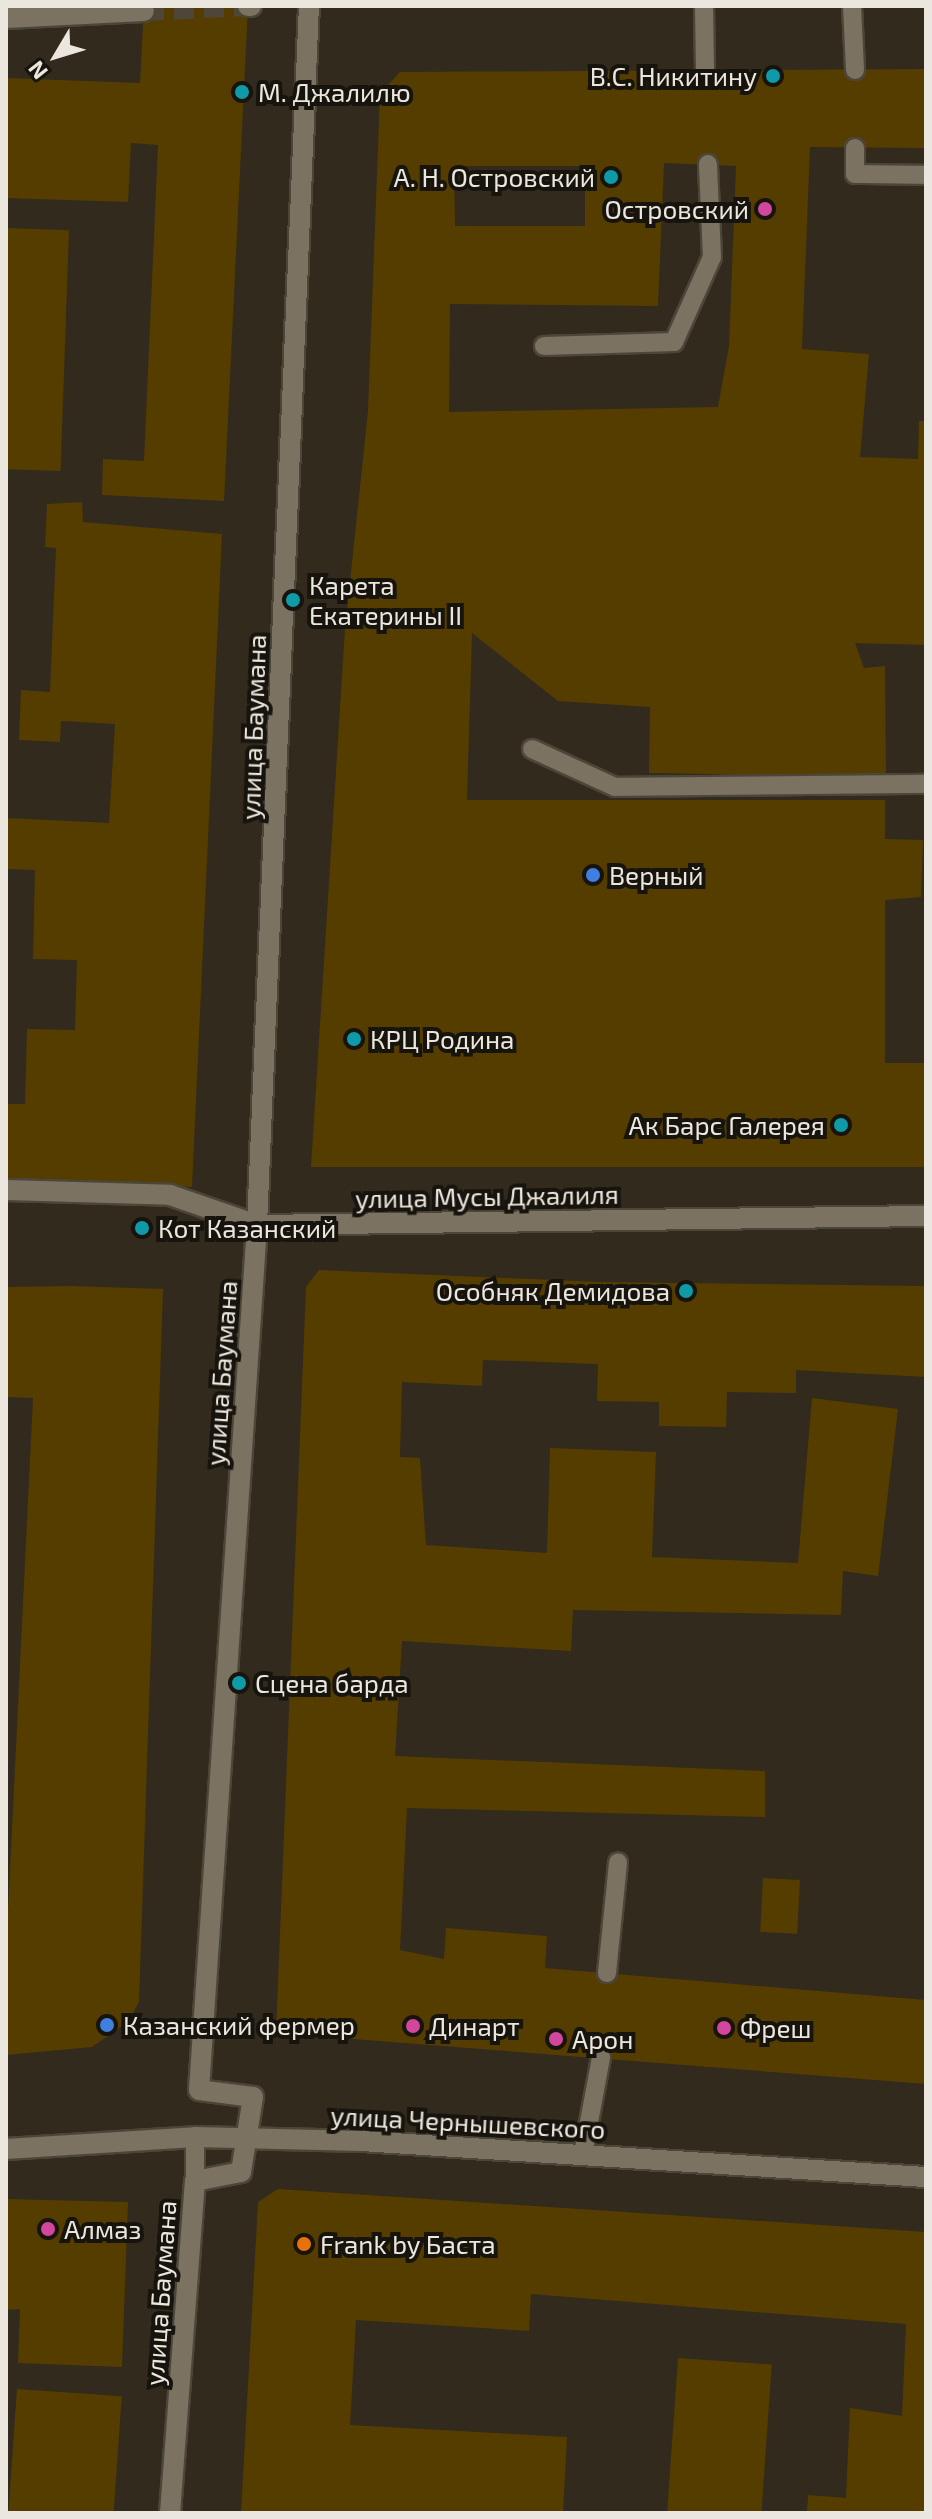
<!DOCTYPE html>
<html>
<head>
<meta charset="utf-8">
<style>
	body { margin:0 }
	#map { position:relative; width:932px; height:2519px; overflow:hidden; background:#322a1c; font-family:"Exo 2",sans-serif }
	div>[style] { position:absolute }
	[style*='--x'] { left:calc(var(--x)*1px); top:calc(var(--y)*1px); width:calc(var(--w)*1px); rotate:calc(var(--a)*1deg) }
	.building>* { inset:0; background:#553d00; transform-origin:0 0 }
	.street-tunnel>* { height:20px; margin-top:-10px; transform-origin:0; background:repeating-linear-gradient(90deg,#4e4639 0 20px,transparent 0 30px) }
	.roads { filter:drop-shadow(2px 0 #4c4639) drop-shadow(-2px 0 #4c4639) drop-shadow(0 2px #4c4639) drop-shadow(0 -2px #4c4639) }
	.lane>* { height:18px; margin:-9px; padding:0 9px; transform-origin:9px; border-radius:9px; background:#7b7261 }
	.street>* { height:20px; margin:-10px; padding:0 10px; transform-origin:10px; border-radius:10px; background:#7b7261 }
	.secondary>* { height:20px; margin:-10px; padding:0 10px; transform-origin:10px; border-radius:10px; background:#7b7261 }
	.dots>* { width:22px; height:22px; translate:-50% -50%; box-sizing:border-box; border:4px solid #17130d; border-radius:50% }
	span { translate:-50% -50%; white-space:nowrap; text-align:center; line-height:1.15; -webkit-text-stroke:8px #17130d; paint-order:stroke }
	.poi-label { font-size:26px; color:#ece7de }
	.right { translate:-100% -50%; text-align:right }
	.left { translate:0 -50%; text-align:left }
	.street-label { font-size:26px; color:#ece7de }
	.frame { position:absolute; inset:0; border:8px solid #ece7de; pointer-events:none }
	.north { position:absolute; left:16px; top:16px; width:80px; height:80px; -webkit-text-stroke:6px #17130d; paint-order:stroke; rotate:232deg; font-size:22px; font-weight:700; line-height:32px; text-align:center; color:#ece7de }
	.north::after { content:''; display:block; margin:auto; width:28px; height:36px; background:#ece7de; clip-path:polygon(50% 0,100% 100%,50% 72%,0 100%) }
</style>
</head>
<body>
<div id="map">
	<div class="building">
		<i style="clip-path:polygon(144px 6px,248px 6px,224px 501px,102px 495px,103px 459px,144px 461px,158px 145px,131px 143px,128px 202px,6px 198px,6px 78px,140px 83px)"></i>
		<i style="clip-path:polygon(evenodd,926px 69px,926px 148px,810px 147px,802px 349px,869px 354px,860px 457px,918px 459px,919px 421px,926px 421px,926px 645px,855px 643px,864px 668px,885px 666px,886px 777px,649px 773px,650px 707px,558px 701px,472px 633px,467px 800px,885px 800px,885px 839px,923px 840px,921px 897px,885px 900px,885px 1063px,926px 1063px,926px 1167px,311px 1167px,345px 629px,368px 411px,380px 94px,400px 72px,926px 69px,664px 163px,736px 166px,729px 346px,718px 407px,449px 412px,450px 304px,658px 306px,664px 163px,926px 69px,454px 166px,585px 166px,585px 226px,455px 226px,454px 166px)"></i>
		<i style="left:6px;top:228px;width:63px;height:241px;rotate:2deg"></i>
		<i style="clip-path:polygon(82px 502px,83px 522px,222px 534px,192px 1187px,6px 1181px,6px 1104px,25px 1104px,27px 1029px,75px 1030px,77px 960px,33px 959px,35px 870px,6px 869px,6px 818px,109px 823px,115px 724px,61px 721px,60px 742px,19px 740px,21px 690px,50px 692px,56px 548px,45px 547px,47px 504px)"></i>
		<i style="clip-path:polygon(319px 1270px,599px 1282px,926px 1286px,926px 1377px,796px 1370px,796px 1393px,727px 1392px,726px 1427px,659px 1426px,659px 1402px,597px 1401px,598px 1364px,483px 1360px,482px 1386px,402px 1382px,400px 1457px,420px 1458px,426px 1545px,547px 1553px,550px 1448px,656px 1452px,652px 1557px,798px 1563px,812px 1398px,898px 1409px,878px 1576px,843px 1571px,841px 1615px,573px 1610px,571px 1651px,402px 1641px,395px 1756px,765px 1771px,765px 1817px,407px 1808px,400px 1950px,444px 1959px,446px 1928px,547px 1936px,545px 1968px,926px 2000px,926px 2084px,276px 2033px,306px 1287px)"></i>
		<i style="clip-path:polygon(72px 1286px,163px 1289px,139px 2002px,128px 2022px,92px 2047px,6px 2055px,6px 1952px,33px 1398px,6px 1397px,6px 1287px)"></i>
		<i style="left:763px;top:1878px;width:37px;height:54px;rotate:3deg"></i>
		<i style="clip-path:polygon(278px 2189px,926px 2232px,926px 2513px,807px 2513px,808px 2495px,846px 2498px,850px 2408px,902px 2416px,906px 2324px,531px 2294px,529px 2331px,356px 2320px,350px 2425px,567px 2437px,563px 2513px,241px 2513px,258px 2202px)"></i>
		<i style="clip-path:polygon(6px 2199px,128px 2202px,122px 2367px,18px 2363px,20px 2309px,6px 2310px)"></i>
		<i style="left:678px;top:2358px;width:94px;height:155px;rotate:4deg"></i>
		<i style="left:17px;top:2389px;width:105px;height:124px;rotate:4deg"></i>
	</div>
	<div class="street-tunnel">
		<i style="--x:144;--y:11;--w:104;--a:-2.8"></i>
	</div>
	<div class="roads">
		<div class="lane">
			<i style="--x:704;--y:6;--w:64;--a:89.1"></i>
			<i style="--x:852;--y:6;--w:64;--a:87.3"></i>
			<i style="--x:855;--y:148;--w:26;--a:90"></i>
			<i style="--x:855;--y:174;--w:71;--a:0.8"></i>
			<i style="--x:544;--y:346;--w:130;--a:-1.8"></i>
			<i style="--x:674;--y:342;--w:93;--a:-65.9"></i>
			<i style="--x:712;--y:257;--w:93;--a:-92.5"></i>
			<i style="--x:532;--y:749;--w:91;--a:24.6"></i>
			<i style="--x:615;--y:787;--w:311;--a:-0.6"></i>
			<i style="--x:607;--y:1973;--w:111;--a:-84.3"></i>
			<i style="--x:583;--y:2154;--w:98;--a:-79.4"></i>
			<i style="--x:195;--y:2181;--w:44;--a:-90"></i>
		</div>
		<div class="street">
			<i style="--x:248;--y:6;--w:3;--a:0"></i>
			<i style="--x:6;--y:18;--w:138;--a:-2.9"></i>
			<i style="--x:6;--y:1190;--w:164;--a:1.7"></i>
			<i style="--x:170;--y:1195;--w:92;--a:19"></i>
			<i style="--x:257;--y:1225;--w:669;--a:-0.77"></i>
			<i style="--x:170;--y:2513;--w:333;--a:-85.7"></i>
			<i style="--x:195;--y:2181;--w:47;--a:-11.1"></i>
			<i style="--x:241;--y:2172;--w:76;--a:-80.9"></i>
			<i style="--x:253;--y:2097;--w:54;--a:-172.6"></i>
			<i style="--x:199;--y:2090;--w:867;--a:-86.16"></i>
			<i style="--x:257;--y:1225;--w:1220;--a:-87.56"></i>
		</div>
		<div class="secondary">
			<i style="--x:6;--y:2149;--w:189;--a:-3.6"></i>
			<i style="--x:195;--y:2137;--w:166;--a:1.4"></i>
			<i style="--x:361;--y:2141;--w:566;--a:3.65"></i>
		</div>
	</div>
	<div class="dots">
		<i style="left:773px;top:76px;background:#0f9aa8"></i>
		<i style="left:242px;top:92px;background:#0f9aa8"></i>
		<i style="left:611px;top:177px;background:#0f9aa8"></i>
		<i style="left:765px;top:209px;background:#d1479c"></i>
		<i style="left:293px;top:600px;background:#0f9aa8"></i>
		<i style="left:593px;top:875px;background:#3f7fe0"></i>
		<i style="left:354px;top:1039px;background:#0f9aa8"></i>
		<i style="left:841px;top:1125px;background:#0f9aa8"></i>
		<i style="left:142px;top:1228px;background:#0f9aa8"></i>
		<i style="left:686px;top:1291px;background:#0f9aa8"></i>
		<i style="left:239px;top:1683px;background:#0f9aa8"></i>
		<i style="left:107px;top:2025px;background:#3f7fe0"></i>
		<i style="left:413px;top:2026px;background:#d1479c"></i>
		<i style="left:724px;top:2028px;background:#d1479c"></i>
		<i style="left:556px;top:2039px;background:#d1479c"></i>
		<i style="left:48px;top:2229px;background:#d1479c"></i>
		<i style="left:304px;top:2244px;background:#e8710a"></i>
	</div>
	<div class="poi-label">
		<span class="right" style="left:757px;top:76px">В.С. Никитину</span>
		<span class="left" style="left:258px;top:92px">М. Джалилю</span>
		<span class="right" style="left:595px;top:177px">А. Н. Островский</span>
		<span class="right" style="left:749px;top:209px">Островский</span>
		<span class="left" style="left:309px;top:600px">Карета<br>Екатерины II</span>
		<span class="left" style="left:609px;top:875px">Верный</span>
		<span class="left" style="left:370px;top:1039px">КРЦ Родина</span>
		<span class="right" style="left:825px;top:1125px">Ак Барс Галерея</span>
		<span class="left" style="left:158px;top:1228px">Кот Казанский</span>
		<span class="right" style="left:670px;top:1291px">Особняк Демидова</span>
		<span class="left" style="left:255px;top:1683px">Сцена барда</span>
		<span class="left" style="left:123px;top:2025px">Казанский фермер</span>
		<span class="left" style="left:429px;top:2026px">Динарт</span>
		<span class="left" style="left:740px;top:2028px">Фреш</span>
		<span class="left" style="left:572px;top:2039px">Арон</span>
		<span class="left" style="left:64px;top:2229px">Алмаз</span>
		<span class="left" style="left:320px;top:2244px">Frank by Баста</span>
	</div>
	<div class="street-label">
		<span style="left:253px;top:727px;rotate:-88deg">улица Баумана</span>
		<span style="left:487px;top:1196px;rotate:-1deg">улица Мусы Джалиля</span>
		<span style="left:221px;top:1373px;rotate:-86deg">улица Баумана</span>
		<span style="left:468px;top:2122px;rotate:3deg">улица Чернышевского</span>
		<span style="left:160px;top:2293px;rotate:-86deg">улица Баумана</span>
	</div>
	<div class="frame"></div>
	<div class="north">N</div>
</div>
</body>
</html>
